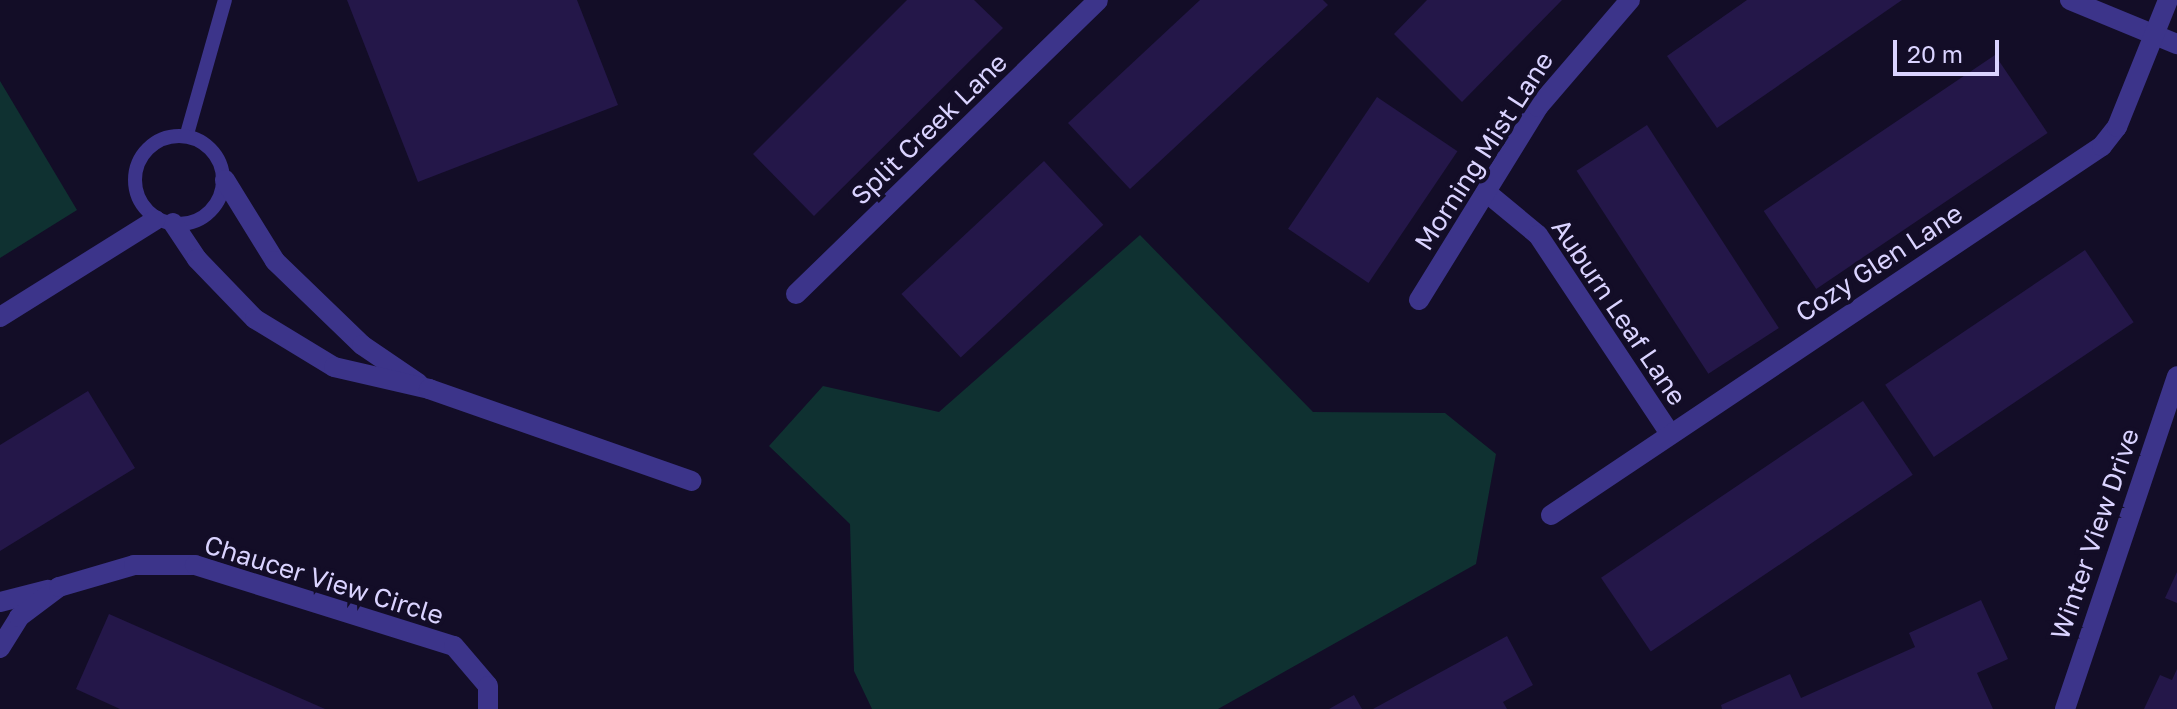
<!DOCTYPE html>
<html>
<head>
<meta charset="utf-8">
<style>
	body { margin:0 }
	#map { position:relative; width:2177px; height:709px; overflow:hidden; background:#130d27; font-family:"Golos Text",sans-serif }
	div>[style] { position:absolute }
	[style*='--x'] { left:calc(var(--x)*1px); top:calc(var(--y)*1px); width:calc(var(--w)*1px); rotate:calc(var(--a)*1deg) }
	.green>* { inset:0; background:#0f3131 }
	.building>* { inset:0; background:#241749; transform-origin:0 0 }
	.lane>* { height:14px; margin:-7px; padding:0 7px; transform-origin:7px; border-radius:7px; background:#3c348a }
	.lane>.ring { margin:-7px; padding:0; box-sizing:content-box; background:none; border:14px solid #3c348a; border-radius:50% }
	.street>* { height:20px; margin:-10px; padding:0 10px; transform-origin:10px; border-radius:10px; background:#3c348a }
	span { translate:-50% -50%; white-space:nowrap; text-align:center; line-height:1.15; -webkit-text-stroke:8px #130d27; paint-order:stroke }
	.street-label { font-size:26px; color:#dad3ff }
	.scale { position:absolute; left:1893px; top:40px; width:106px; height:36px; box-sizing:border-box; border:4px solid #dad3ff; border-top:0; padding-left:10px; font-size:24px; line-height:28px; white-space:nowrap; color:#dad3ff; -webkit-text-stroke:6px #130d27; paint-order:stroke }
</style>
</head>
<body>
<div id="map">
	<div class="green">
		<i style="clip-path:polygon(0 81px,77px 210px,0 258px)"></i>
		<i style="clip-path:polygon(1140px 235px,1313px 412px,1445px 413px,1496px 454px,1476px 564px,1218px 709px,872px 709px,854px 671px,850px 524px,769px 446px,823px 386px,939px 412px)"></i>
	</div>
	<div class="building">
		<i style="clip-path:polygon(347px 0,577px 0,618px 105px,418px 182px)"></i>
		<i style="clip-path:polygon(907px 0,974px 0,1003px 28px,814px 216px,753px 154px)"></i>
		<i style="clip-path:polygon(1200px 0,1323px 0,1328px 5px,1130px 189px,1068px 123px)"></i>
		<i style="clip-path:polygon(1427px 0,1562px 0,1462px 102px,1394px 34px)"></i>
		<i style="clip-path:polygon(1747px 0,1902px 0,1717px 128px,1667px 56px)"></i>
		<i style="left:1995px;top:55px;width:94px;height:279px;rotate:56deg"></i>
		<i style="left:1377px;top:97px;width:97px;height:159px;rotate:34deg"></i>
		<i style="left:1647px;top:125px;width:242px;height:84px;rotate:57deg"></i>
		<i style="left:1044px;top:161px;width:87px;height:195px;rotate:47deg"></i>
		<i style="left:2085px;top:250px;width:87px;height:241px;rotate:56deg"></i>
		<i style="clip-path:polygon(88px 391px,135px 468px,0 551px,0 445px)"></i>
		<i style="left:1863px;top:401px;width:89px;height:316px;rotate:56deg"></i>
		<i style="clip-path:polygon(2177px 572px,2177px 603px,2165px 598px)"></i>
		<i style="clip-path:polygon(1981px 600px,2008px 659px,1977px 673px,1993px 709px,1722px 709px,1721px 705px,1790px 674px,1801px 698px,1915px 647px,1909px 633px)"></i>
		<i style="clip-path:polygon(109px 614px,325px 709px,120px 709px,76px 689px)"></i>
		<i style="clip-path:polygon(1507px 636px,1533px 685px,1503px 702px,1507px 709px,1373px 709px)"></i>
		<i style="clip-path:polygon(2177px 669px,2177px 709px,2144px 709px,2160px 675px,2172px 680px)"></i>
		<i style="clip-path:polygon(1354px 695px,1362px 709px,1329px 709px)"></i>
	</div>
	<div class="lane">
		<i style="--x:187;--y:134;--w:139;--a:-74.2"></i>
		<i class="ring" style="left:135px;top:136px;width:74px;height:74px"></i>
	</div>
	<div class="street">
		<i style="--x:2070;--y:0;--w:116;--a:22.4"></i>
		<i style="--x:225;--y:180;--w:95;--a:58.3"></i>
		<i style="--x:275;--y:261;--w:121;--a:44"></i>
		<i style="--x:362;--y:345;--w:68;--a:34.2"></i>
		<i style="--x:1486;--y:192;--w:67;--a:39.6"></i>
		<i style="--x:1538;--y:235;--w:237;--a:56.4"></i>
		<i style="--x:173;--y:223;--w:43;--a:56.3"></i>
		<i style="--x:197;--y:259;--w:83;--a:46"></i>
		<i style="--x:255;--y:319;--w:92;--a:31.3"></i>
		<i style="--x:334;--y:367;--w:98;--a:13"></i>
		<i style="--x:429;--y:389;--w:278;--a:19.3"></i>
		<i style="--x:796;--y:294;--w:421;--a:-44.2"></i>
		<i style="--x:1419;--y:300;--w:227;--a:-58.3"></i>
		<i style="--x:1538;--y:107;--w:141;--a:-49.3"></i>
		<i style="--x:0;--y:317;--w:183;--a:-32"></i>
		<i style="--x:1551;--y:515;--w:663;--a:-33.81"></i>
		<i style="--x:2102;--y:146;--w:24;--a:-52"></i>
		<i style="--x:2117;--y:127;--w:137;--a:-68.1"></i>
		<i style="--x:0;--y:602;--w:49;--a:-14.3"></i>
		<i style="--x:0;--y:648;--w:36;--a:-58"></i>
		<i style="--x:19;--y:617;--w:50;--a:-36.9"></i>
		<i style="--x:59;--y:587;--w:78;--a:-16.3"></i>
		<i style="--x:134;--y:565;--w:61;--a:0"></i>
		<i style="--x:195;--y:565;--w:271;--a:17.4"></i>
		<i style="--x:454;--y:646;--w:52;--a:49.6"></i>
		<i style="--x:488;--y:686;--w:23;--a:90"></i>
		<i style="--x:2065;--y:709;--w:351;--a:-71.4"></i>
	</div>
	<div class="street-label">
		<span style="left:929px;top:129px;rotate:-44deg">Split Creek Lane</span>
		<span style="left:1484px;top:151px;rotate:-57deg">Morning Mist Lane</span>
		<span style="left:1879px;top:263px;rotate:-33deg">Cozy Glen Lane</span>
		<span style="left:1619px;top:312px;rotate:56deg">Auburn Leaf Lane</span>
		<span style="left:2095px;top:534px;rotate:-71deg">Winter View Drive</span>
		<span style="left:324px;top:580px;rotate:17deg">Chaucer View Circle</span>
	</div>
	<div class="scale">20 m</div>
</div>
</body>
</html>
